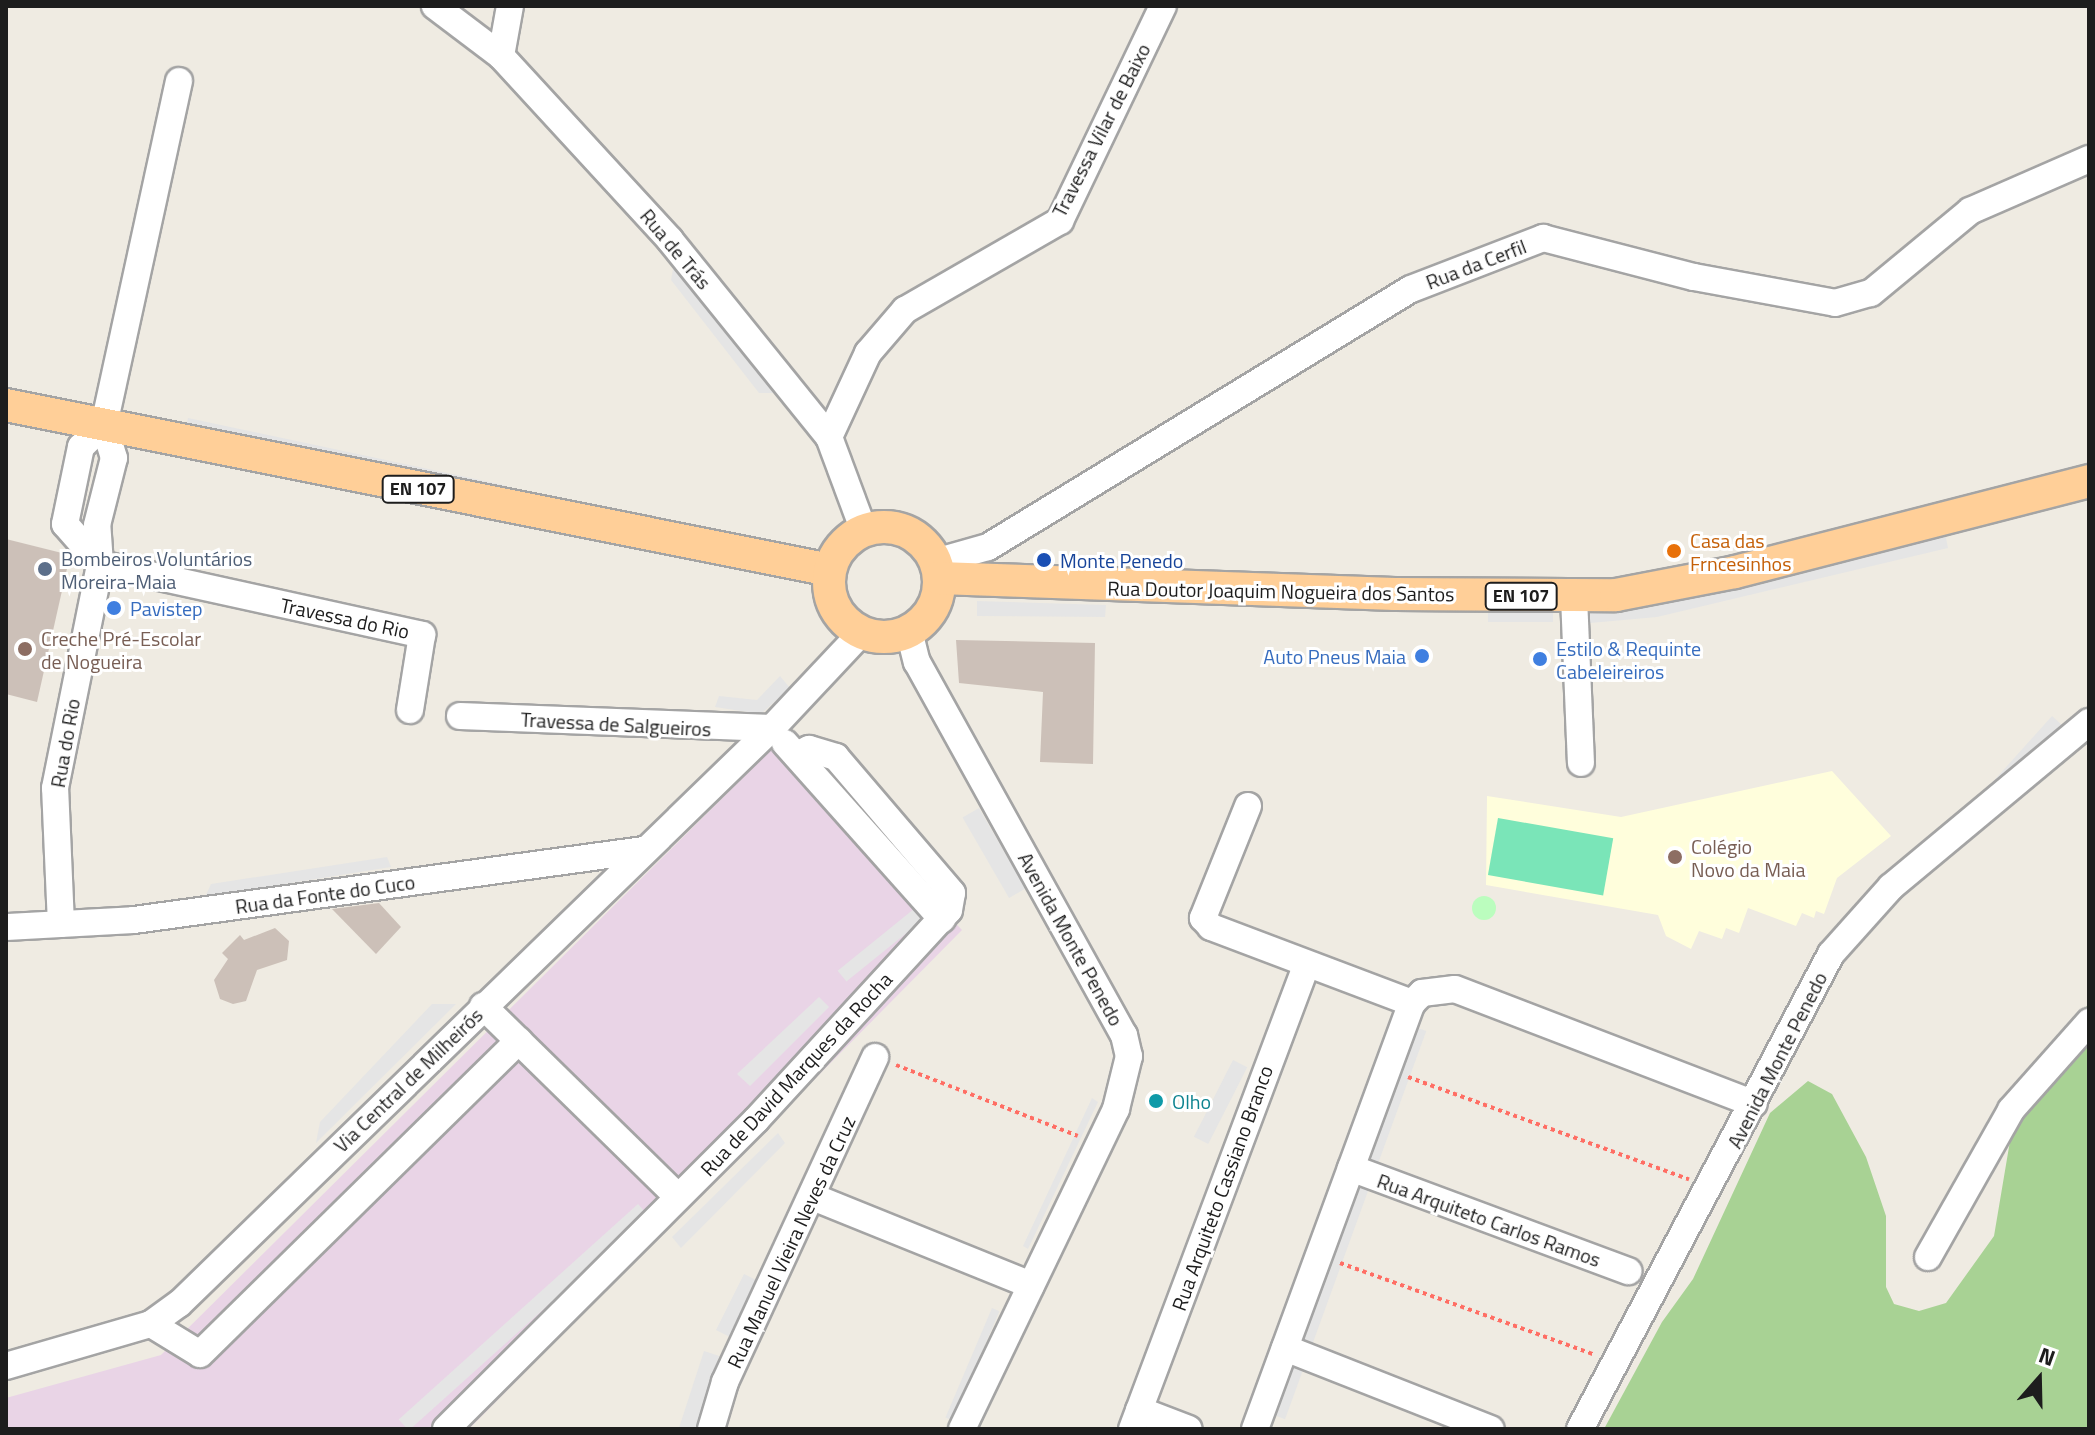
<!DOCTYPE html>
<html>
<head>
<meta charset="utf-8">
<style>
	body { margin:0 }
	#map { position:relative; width:2095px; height:1435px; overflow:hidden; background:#efebe2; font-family:"Titillium Web",sans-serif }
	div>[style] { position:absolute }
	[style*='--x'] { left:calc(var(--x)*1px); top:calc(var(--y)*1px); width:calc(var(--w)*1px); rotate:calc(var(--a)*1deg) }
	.industrial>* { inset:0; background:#e9d4e6 }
	.education>* { inset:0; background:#fffedc }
	.forest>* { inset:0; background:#a8d294 }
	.park>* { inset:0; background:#bbfdbe }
	.round { border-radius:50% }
	.pitch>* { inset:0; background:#7ae5b8; transform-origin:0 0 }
	.parking>* { inset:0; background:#e5e5e5; transform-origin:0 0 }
	.building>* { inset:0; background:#ccc0b8 }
	.path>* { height:4px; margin-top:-2px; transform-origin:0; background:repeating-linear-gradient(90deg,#ff6e64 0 4px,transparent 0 8px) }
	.roads { filter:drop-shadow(2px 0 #a4a4a4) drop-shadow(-2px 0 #a4a4a4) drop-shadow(0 2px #a4a4a4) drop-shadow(0 -2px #a4a4a4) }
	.minor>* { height:26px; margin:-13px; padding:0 13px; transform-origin:13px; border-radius:13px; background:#fff }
	.major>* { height:32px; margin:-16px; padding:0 16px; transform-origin:16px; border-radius:16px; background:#ffcf98 }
	.major>.ring { margin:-16px; padding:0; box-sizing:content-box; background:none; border:32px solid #ffcf98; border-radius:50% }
	.dots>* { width:22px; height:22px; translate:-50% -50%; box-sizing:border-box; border:4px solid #fff; border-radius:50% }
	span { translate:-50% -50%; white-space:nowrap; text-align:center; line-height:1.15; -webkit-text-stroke:6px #fff; paint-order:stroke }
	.shield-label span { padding:2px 6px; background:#fff; border:2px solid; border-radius:6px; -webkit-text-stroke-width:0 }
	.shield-label { font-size:18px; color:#1d1d1d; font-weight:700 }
	.street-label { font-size:20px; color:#1d1d1d }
	.food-label { font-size:20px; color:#c56008 }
	.left { translate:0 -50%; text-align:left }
	.service-label { font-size:20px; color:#4e5e75 }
	.transit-label { font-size:20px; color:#164399 }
	.shop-label { font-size:20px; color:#366cbe }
	.right { translate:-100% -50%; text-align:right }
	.education-label { font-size:20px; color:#785e54 }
	.culture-label { font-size:20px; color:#0d838f }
	.frame { position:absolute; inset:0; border:8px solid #1d1d1d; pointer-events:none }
	.north { position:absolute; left:1999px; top:1339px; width:80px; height:80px; -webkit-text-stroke:6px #fff; paint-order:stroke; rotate:20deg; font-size:22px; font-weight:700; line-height:32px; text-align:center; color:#1d1d1d }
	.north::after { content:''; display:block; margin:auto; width:28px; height:36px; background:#1d1d1d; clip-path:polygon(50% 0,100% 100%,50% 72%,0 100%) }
</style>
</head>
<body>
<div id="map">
	<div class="industrial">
		<i style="clip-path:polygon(780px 741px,962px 930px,469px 1429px,6px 1429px,6px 1398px,161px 1355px)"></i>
	</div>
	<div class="education">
		<i style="clip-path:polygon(1832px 771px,1891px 836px,1837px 878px,1824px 914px,1816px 911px,1814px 918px,1802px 913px,1796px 926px,1748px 908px,1739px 933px,1726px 928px,1722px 939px,1699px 931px,1691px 949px,1666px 936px,1658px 915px,1486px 885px,1487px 796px,1621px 817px)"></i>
	</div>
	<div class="forest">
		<i style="clip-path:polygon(2089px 1003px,2089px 1429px,1604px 1429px,1662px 1322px,1693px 1279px,1770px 1113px,1808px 1081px,1832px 1094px,1866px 1157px,1886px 1216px,1886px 1287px,1894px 1304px,1919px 1311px,1946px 1303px,1994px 1236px,2010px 1141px,2027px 1084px)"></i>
	</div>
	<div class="park">
		<i class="round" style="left:1472px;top:896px;width:24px;height:24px"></i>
	</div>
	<div class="pitch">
		<i style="left:1498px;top:818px;width:117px;height:58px;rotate:10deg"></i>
	</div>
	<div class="parking">
		<i style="clip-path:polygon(674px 264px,775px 393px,759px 393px,671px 280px)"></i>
		<i style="left:188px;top:418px;width:324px;height:7px;rotate:12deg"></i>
		<i style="clip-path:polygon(1945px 533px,1948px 548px,1657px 617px,1590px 623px,1590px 604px)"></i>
		<i style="clip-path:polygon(977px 601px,1106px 605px,1105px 617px,977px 616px)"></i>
		<i style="left:1488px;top:608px;width:65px;height:14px"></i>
		<i style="clip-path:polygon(780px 676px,790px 688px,761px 714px,715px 707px,719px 696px,757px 700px)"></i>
		<i style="left:2052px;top:716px;width:13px;height:191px;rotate:42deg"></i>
		<i style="left:979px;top:808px;width:93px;height:19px;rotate:60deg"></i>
		<i style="clip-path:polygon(387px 857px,391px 867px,205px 897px,211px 884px)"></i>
		<i style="left:920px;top:904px;width:14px;height:106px;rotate:51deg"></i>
		<i style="clip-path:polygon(819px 997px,829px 1007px,750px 1086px,737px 1074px)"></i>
		<i style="clip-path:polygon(432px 1004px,456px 1004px,316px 1143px,320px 1122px)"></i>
		<i style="left:1415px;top:1027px;width:12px;height:413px;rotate:20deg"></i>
		<i style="left:1233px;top:1060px;width:16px;height:86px;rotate:27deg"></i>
		<i style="clip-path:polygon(1092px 1098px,1098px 1102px,1028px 1249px,1023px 1246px)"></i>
		<i style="clip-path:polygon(778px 1133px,785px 1143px,681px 1248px,672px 1237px)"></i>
		<i style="left:638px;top:1204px;width:15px;height:322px;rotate:48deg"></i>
		<i style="clip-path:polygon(744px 1274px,756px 1280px,730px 1337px,716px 1330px)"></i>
		<i style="left:992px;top:1308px;width:8px;height:119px;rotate:23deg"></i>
		<i style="left:704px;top:1351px;width:16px;height:82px;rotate:18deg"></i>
	</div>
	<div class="building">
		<i style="clip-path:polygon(6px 539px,70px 555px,37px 702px,6px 694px)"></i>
		<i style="clip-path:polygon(956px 640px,1095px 643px,1093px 764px,1040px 762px,1043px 692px,959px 683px)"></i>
		<i style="clip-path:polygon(379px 903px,401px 927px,376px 954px,332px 909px)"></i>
		<i style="clip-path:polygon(275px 928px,289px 941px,287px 960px,257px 970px,246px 1001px,233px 1004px,220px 999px,214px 980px,228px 959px,222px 953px,240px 935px,244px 940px)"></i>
	</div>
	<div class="path">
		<i style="--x:896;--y:1065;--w:195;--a:21.3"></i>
		<i style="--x:1408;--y:1077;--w:299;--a:20"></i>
		<i style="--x:1340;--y:1263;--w:271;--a:19.8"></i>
	</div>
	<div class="roads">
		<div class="minor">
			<i style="--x:435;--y:6;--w:83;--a:37.1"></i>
			<i style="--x:501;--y:56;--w:250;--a:47.4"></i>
			<i style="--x:670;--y:240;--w:253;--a:51.1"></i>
			<i style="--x:829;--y:437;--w:100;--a:69.6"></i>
			<i style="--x:501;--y:56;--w:51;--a:-79.8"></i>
			<i style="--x:829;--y:437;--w:93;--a:-65.1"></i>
			<i style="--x:868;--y:353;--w:57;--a:-49.3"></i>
			<i style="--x:905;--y:310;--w:179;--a:-29.9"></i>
			<i style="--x:1060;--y:221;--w:238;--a:-64.4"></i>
			<i style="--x:935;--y:562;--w:55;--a:-15.8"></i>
			<i style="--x:988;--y:547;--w:495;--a:-31.4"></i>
			<i style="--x:1411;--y:289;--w:142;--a:-21.1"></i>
			<i style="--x:1543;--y:238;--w:156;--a:14.5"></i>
			<i style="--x:1694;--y:277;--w:143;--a:10.4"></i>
			<i style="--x:1835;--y:303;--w:37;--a:-16"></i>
			<i style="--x:1871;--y:293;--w:129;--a:-39.6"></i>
			<i style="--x:1970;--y:211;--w:130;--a:-23.6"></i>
			<i style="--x:100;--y:564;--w:330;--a:12.4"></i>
			<i style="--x:422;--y:635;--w:76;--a:99.1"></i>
			<i style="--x:100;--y:564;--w:53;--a:-131.2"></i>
			<i style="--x:65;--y:524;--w:79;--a:-78.3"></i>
			<i style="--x:81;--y:447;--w:32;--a:-44"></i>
			<i style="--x:1574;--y:597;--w:166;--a:87.6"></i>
			<i style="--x:909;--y:631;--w:32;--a:76"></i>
			<i style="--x:917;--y:662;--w:427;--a:61"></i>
			<i style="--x:1124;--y:1035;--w:22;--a:77"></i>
			<i style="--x:1129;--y:1056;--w:55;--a:103.8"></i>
			<i style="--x:1116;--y:1109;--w:355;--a:115.7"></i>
			<i style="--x:460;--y:716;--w:312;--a:2.2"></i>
			<i style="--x:785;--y:743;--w:236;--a:48.3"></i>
			<i style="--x:1248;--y:806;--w:121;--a:111.9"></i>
			<i style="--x:1203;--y:918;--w:12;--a:48"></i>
			<i style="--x:1211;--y:927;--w:215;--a:20.7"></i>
			<i style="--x:61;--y:924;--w:136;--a:-92.5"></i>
			<i style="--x:55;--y:788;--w:228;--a:-78.6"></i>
			<i style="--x:100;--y:564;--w:39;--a:-94"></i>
			<i style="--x:97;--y:525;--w:69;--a:-75.8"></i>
			<i style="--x:114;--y:458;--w:34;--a:-107"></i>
			<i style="--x:104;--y:425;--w:352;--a:-77.7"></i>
			<i style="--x:6;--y:927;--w:128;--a:-3.1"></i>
			<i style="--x:134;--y:920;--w:515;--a:-7.82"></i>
			<i style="--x:483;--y:1006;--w:273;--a:44.4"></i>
			<i style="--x:1351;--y:1168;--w:296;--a:20.4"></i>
			<i style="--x:813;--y:1197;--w:235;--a:22"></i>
			<i style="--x:1928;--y:1257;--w:169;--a:-60.5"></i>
			<i style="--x:2011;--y:1110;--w:118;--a:-48.4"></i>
			<i style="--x:151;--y:1324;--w:57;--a:31.5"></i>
			<i style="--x:200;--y:1354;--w:447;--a:-44.5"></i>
			<i style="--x:1285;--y:1348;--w:221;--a:21.5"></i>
			<i style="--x:6;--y:1366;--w:151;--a:-16.2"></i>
			<i style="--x:151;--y:1324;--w:34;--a:-36"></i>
			<i style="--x:179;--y:1304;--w:827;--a:-44.17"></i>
			<i style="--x:772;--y:728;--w:132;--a:-46.8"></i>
			<i style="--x:1139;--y:1410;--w:53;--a:20.8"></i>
			<i style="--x:446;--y:1429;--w:438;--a:-44.9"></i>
			<i style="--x:756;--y:1120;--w:285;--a:-47.4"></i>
			<i style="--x:949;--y:910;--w:17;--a:-80"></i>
			<i style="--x:952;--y:893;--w:179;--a:-130.5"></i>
			<i style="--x:836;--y:757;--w:28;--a:-163"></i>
			<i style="--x:809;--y:749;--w:14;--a:155"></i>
			<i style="--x:711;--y:1429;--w:49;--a:-73.4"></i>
			<i style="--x:725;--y:1382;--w:358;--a:-65.2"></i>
			<i style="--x:1132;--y:1429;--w:496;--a:-69.4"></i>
			<i style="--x:1255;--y:1429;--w:454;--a:-69.8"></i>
			<i style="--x:1412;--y:1003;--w:14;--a:-45"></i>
			<i style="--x:1422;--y:993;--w:33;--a:-7"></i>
			<i style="--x:1455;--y:989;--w:320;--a:21"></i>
			<i style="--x:1580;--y:1429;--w:537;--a:-62.15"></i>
			<i style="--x:1831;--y:954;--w:90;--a:-48.2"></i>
			<i style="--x:1891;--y:887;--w:258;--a:-39.8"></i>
		</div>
		<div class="major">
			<i style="--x:6;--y:405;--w:840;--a:11.32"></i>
			<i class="ring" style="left:829px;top:527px;width:78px;height:78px"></i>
			<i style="--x:939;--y:578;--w:456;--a:2"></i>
			<i style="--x:1395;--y:594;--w:221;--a:0.3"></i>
			<i style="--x:1616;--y:595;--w:121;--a:-10.9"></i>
			<i style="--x:1735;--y:572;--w:366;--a:-14.4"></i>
		</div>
	</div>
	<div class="dots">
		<i style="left:1674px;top:551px;background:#e8710a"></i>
		<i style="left:1044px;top:560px;background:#1a4fb4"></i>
		<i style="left:45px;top:569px;background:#5c6f8a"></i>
		<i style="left:114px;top:608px;background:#3f7fe0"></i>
		<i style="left:25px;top:649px;background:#8d6e63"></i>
		<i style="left:1422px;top:656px;background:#3f7fe0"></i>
		<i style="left:1540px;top:659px;background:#3f7fe0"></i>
		<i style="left:1675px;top:857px;background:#8d6e63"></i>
		<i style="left:1156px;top:1101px;background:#0f9aa8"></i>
	</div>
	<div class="shield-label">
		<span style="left:418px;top:489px">EN 107</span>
		<span style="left:1521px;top:596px">EN 107</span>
	</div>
	<div class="street-label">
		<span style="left:1101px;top:130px;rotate:-63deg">Travessa Vilar de Baixo</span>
		<span style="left:676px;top:249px;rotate:50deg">Rua de Trás</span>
		<span style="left:1476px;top:264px;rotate:-21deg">Rua da Cerfil</span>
		<span style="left:1281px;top:591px;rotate:1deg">Rua Doutor Joaquim Nogueira dos Santos</span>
		<span style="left:345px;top:618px;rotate:12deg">Travessa do Rio</span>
		<span style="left:616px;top:724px;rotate:3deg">Travessa de Salgueiros</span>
		<span style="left:65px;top:743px;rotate:-80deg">Rua do Rio</span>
		<span style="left:325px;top:894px;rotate:-8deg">Rua da Fonte do Cuco</span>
		<span style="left:1071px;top:939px;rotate:61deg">Avenida Monte Penedo</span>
		<span style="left:1777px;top:1060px;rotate:-63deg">Avenida Monte Penedo</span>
		<span style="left:796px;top:1074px;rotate:-47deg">Rua de David Marques da Rocha</span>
		<span style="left:408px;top:1080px;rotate:-44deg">Via Central de Milheirós</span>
		<span style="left:1222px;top:1188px;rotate:-70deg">Rua Arquiteto Cassiano Branco</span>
		<span style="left:1489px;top:1220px;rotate:20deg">Rua Arquiteto Carlos Ramos</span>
		<span style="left:791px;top:1242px;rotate:-65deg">Rua Manuel Vieira Neves da Cruz</span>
	</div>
	<div class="food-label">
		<span class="left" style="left:1690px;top:552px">Casa das<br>Frncesinhos</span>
	</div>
	<div class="service-label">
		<span class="left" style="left:61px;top:570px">Bombeiros Voluntários<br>Moreira-Maia</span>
	</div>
	<div class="transit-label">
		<span class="left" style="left:1060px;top:560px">Monte Penedo</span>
	</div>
	<div class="shop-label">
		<span class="left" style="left:130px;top:608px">Pavistep</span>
		<span class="left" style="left:1556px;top:660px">Estilo &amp; Requinte<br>Cabeleireiros</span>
		<span class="right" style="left:1406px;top:656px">Auto Pneus Maia</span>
	</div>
	<div class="education-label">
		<span class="left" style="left:41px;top:650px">Creche Pré-Escolar<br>de Nogueira</span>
		<span class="left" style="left:1691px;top:858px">Colégio<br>Novo da Maia</span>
	</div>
	<div class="culture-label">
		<span class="left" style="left:1172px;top:1101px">Olho</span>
	</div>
	<div class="frame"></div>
	<div class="north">N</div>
</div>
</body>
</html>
